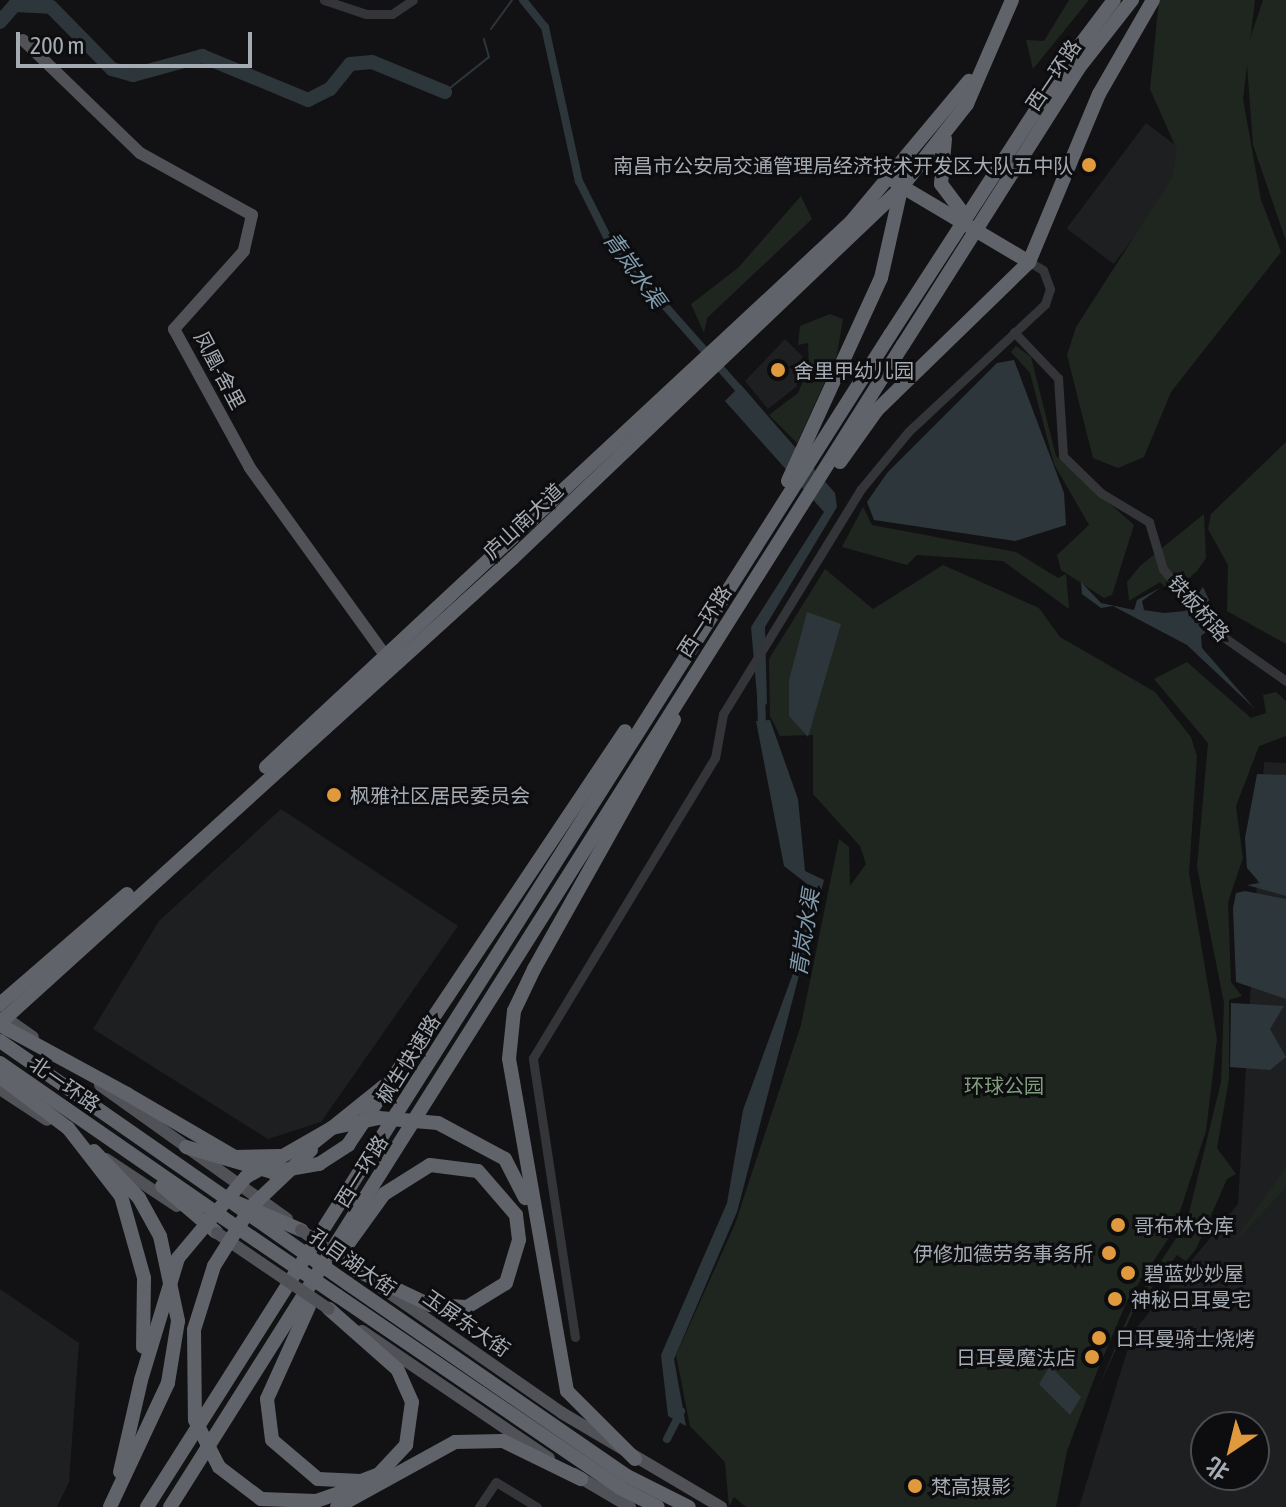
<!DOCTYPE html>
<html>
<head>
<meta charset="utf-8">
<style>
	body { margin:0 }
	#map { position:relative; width:1286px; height:1507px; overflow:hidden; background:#121214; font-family:"Asap Condensed","Noto Sans SC",sans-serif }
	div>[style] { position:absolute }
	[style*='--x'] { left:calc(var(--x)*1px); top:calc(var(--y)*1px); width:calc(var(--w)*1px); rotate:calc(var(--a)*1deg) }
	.built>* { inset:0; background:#1e1f21; transform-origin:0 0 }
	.green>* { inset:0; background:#1f261f }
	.water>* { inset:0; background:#2d363b }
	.stream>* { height:2px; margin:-1px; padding:0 1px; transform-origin:1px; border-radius:1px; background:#2d363b }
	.canal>* { height:8px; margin:-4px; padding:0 4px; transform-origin:4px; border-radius:4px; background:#2d363b }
	.river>* { height:14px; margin:-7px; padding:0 7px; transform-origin:7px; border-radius:7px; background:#2d363b }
	.minor>* { height:9px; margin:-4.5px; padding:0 4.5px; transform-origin:4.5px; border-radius:4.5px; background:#343538 }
	.major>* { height:12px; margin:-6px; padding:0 6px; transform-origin:6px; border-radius:6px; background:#505257 }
	.highway>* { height:14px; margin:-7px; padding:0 7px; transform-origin:7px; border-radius:7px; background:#606369 }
	.major-bridge>* { height:12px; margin:-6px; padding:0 6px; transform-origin:6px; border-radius:6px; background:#505257 }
	.highway-bridge>* { height:14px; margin:-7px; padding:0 7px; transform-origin:7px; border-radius:7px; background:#606369 }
	.dots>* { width:22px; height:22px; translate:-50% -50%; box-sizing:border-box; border:4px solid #0d0d0f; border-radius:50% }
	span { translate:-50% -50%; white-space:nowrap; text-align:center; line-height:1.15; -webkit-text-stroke:6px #0d0d0f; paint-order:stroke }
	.street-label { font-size:20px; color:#a5abb3 }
	.poi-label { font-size:20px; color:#a5abb3 }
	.right { translate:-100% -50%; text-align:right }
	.left { translate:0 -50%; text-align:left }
	.park-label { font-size:20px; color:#7f9d7d }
	.water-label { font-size:22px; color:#7f9bac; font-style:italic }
	.north { position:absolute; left:1190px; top:1411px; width:80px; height:80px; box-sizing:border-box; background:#0d0d0f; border:2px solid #4a4c51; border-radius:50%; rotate:215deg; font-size:22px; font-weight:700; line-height:32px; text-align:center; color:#a5abb3 }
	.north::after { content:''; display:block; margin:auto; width:28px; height:36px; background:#e1993d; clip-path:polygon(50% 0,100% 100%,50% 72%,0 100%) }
	.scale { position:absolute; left:16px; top:32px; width:236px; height:36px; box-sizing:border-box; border:4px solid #a5abb3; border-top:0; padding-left:10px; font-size:24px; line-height:28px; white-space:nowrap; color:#a5abb3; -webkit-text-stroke:6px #0d0d0f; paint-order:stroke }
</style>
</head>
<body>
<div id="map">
	<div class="built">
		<i style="left:1146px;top:123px;width:59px;height:132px;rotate:37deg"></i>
		<i style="clip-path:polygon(785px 339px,806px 360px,796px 387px,768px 409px,745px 381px)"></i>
		<i style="clip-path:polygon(evenodd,1264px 762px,1286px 763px,1286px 1507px,1079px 1507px,1133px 1332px,1238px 1204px,1264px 762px,1206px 1427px,1254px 1427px,1254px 1475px,1206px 1475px,1206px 1427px)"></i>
		<i style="clip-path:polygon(281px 809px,458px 926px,321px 1122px,268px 1139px,93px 1029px,159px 921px)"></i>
		<i style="clip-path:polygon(0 1289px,79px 1343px,69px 1482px,57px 1507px,0 1507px)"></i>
	</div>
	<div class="green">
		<i style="clip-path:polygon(1069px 0,1089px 0,1033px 69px,1026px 40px,1044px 41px)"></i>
		<i style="clip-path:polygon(1159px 0,1255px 0,1243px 99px,1261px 200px,1281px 252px,1171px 392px,1144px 457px,1118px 468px,1093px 458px,1067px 355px,1076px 327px,1172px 178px,1177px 150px,1150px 89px)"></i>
		<i style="clip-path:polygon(1263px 0,1286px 0,1286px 241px,1253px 145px,1246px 51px)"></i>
		<i style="clip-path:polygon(801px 196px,812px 219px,707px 318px,704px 333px,691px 304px,738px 268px)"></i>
		<i style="clip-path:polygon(830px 314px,843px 319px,837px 355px,797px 443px,769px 415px,798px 393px,809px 367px,808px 343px,798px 345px,800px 326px)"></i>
		<i style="clip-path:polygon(1016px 346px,1031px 357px,1056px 456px,1134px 525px,1112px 595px,1104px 598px,1061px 570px,1057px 555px,1089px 525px,1054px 464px,1030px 373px,1011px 352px)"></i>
		<i style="clip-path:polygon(1286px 442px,1286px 644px,1227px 611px,1228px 565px,1208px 529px,1211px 514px)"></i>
		<i style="clip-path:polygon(863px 507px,872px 525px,1016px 552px,1058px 578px,1066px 574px,1069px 609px,1003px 561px,917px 555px,907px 565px,842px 547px)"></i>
		<i style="clip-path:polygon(1204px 514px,1206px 558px,1197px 571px,1172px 594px,1160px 582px,1129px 601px,1127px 582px,1140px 566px)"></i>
		<i style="clip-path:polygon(943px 565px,1039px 608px,1060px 637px,1155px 692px,1191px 737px,1197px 756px,1189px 873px,1217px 1039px,1206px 1131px,1174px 1230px,1127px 1301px,1098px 1369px,1067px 1451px,1056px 1507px,746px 1507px,734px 1497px,729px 1507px,725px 1462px,690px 1426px,676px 1355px,735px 1224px,801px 1025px,839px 839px,849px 847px,850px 886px,866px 864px,860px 846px,813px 794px,813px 735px,780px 736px,770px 716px,769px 659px,825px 569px,873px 609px)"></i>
		<i style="clip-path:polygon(1187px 662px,1251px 718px,1266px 713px,1263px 695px,1276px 692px,1286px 701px,1286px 736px,1259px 746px,1236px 806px,1243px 858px,1228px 902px,1231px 982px,1242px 996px,1229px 1000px,1229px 1079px,1217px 1148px,1236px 1174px,1227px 1179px,1196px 1249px,1186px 1261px,1177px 1255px,1133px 1312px,1096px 1393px,1133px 1305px,1187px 1221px,1221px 1082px,1224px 1003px,1197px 867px,1208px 743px,1154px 679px)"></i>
		<i style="clip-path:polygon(1286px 1167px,1286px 1188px,1232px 1244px)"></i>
	</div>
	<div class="water">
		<i style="clip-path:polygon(1014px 360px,1064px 493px,1066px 525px,1015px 541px,874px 520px,867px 502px,887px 473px,997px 363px)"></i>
		<i style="clip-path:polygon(741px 385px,835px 493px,837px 507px,765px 627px,767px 704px,758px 707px,751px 627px,824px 512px,725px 401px)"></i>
		<i style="clip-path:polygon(1081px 582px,1101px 603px,1134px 610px,1137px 600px,1160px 588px,1142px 601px,1144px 610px,1164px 613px,1185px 611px,1203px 587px,1219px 621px,1201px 636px,1202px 648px,1255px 709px,1187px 645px,1113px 606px,1101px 608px,1082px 594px)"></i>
		<i style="clip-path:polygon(807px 612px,841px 624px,808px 737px,789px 716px,789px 680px)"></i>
		<i style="clip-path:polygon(770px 720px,798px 799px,805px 871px,824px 880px,737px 1212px,674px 1359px,686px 1426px,668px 1416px,661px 1355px,727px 1203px,743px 1110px,795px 968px,811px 887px,784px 866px,756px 721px)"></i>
		<i style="clip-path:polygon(1257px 774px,1286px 775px,1286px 896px,1247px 885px,1260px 883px,1247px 868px,1245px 838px)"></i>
		<i style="clip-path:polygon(1245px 891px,1286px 899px,1286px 999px,1236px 982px,1233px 908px,1236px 893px)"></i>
		<i style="clip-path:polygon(1231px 1003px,1284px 1006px,1270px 1029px,1286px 1057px,1270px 1070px,1230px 1067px)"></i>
		<i style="clip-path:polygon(1050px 1366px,1081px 1397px,1070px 1415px,1039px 1384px)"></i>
	</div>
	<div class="stream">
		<i style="--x:491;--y:29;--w:36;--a:-54"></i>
		<i style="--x:445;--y:92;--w:56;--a:-38.5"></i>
		<i style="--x:489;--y:57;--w:19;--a:-106"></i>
	</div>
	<div class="canal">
		<i style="--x:523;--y:0;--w:35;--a:51"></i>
		<i style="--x:545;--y:27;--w:158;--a:77.6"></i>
		<i style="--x:579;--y:181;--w:72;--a:63.4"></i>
		<i style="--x:611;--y:245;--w:202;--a:48.4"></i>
		<i style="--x:761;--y:696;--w:35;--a:88"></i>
		<i style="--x:667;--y:1439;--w:31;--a:-63"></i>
	</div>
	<div class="river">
		<i style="--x:0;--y:22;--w:23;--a:-49"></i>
		<i style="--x:15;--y:5;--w:36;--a:3"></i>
		<i style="--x:51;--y:7;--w:87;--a:45.5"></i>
		<i style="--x:112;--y:69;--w:22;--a:16"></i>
		<i style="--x:133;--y:75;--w:72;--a:-15.4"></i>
		<i style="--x:202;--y:56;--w:115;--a:22.5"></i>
		<i style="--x:308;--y:100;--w:25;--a:-27"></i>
		<i style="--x:330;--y:89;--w:32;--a:-51"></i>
		<i style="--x:350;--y:64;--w:22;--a:-5"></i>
		<i style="--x:372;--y:62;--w:79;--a:22.3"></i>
	</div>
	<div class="minor">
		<i style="--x:324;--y:0;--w:44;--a:18.4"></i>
		<i style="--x:366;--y:14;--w:26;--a:0"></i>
		<i style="--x:392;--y:14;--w:25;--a:-34"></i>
		<i style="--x:1014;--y:332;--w:64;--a:46.3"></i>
		<i style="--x:1058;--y:378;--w:78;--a:86.3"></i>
		<i style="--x:1063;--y:456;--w:53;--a:44.2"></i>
		<i style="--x:1101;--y:493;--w:56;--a:31.1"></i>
		<i style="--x:1149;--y:522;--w:49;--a:73.4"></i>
		<i style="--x:1163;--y:569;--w:84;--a:49.3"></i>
		<i style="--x:1218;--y:633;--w:83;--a:35.2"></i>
		<i style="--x:575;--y:1337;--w:282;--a:-98.6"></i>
		<i style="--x:533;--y:1058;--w:351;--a:-58.8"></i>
		<i style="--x:715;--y:758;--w:45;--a:-79.7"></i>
		<i style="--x:723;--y:714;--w:264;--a:-58.5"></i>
		<i style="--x:861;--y:489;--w:75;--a:-50.4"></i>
		<i style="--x:909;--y:431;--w:186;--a:-43"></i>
		<i style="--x:1045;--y:304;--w:16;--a:-72"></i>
		<i style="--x:1050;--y:289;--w:20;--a:-110"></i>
		<i style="--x:1043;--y:270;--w:16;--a:-150"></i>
		<i style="--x:479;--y:1507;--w:30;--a:-56"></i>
		<i style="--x:496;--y:1482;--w:48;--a:31.4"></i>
	</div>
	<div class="major">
		<i style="--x:23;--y:40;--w:163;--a:44"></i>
		<i style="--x:140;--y:153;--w:128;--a:29"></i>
		<i style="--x:252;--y:215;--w:37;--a:103"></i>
		<i style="--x:244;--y:251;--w:105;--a:131.9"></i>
		<i style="--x:174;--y:329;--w:158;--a:61.3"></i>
		<i style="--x:250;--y:468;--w:239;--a:54.2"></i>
		<i style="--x:0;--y:1014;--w:40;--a:34.9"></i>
		<i style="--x:100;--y:1085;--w:230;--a:35.6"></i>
		<i style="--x:0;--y:1089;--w:56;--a:33.4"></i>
		<i style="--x:106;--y:1159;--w:85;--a:33.5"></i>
		<i style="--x:378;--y:1285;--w:224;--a:34.8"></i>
		<i style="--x:562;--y:1413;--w:185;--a:30.6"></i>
		<i style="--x:362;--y:1331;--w:226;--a:34.2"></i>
		<i style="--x:574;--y:1474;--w:65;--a:30.5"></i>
	</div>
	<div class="highway">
		<i style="--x:1068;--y:61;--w:76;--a:-53"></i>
		<i style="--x:1078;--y:69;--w:88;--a:-52"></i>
		<i style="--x:945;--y:139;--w:45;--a:95.1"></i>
		<i style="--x:941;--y:184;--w:40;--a:53"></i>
		<i style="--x:896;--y:183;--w:155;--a:30.7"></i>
		<i style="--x:840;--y:462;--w:64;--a:-54.6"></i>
		<i style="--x:877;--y:410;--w:212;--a:-44.2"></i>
		<i style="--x:1029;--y:262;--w:182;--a:-67.4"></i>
		<i style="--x:1099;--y:94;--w:108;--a:-60.1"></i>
		<i style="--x:788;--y:481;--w:223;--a:-65.4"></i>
		<i style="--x:881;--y:278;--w:91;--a:-77.3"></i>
		<i style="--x:266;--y:767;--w:800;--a:-42.97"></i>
		<i style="--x:851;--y:222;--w:184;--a:-50.1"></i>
		<i style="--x:0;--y:1004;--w:168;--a:-40.9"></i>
		<i style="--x:0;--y:1023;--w:692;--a:-42.19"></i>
		<i style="--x:513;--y:558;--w:536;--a:-43.64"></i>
		<i style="--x:901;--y:188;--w:107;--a:-51.8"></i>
		<i style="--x:967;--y:104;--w:113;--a:-66.6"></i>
		<i style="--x:0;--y:1041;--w:275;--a:34.8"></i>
		<i style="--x:226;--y:1198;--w:82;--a:23.1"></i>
		<i style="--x:0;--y:1063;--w:270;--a:34.7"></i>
		<i style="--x:127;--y:1094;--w:125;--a:30.3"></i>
		<i style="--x:235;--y:1157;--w:46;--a:-1.2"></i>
		<i style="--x:438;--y:1123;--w:76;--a:28.2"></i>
		<i style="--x:505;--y:1159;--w:44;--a:62.9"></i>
		<i style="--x:186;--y:1147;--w:90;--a:16.2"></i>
		<i style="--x:272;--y:1172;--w:48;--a:-9.7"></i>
		<i style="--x:319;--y:1164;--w:35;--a:-33"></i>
		<i style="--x:348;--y:1145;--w:498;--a:-56.2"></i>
		<i style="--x:94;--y:1151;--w:65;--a:46.2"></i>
		<i style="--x:139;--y:1198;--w:43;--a:61.1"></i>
		<i style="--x:160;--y:1236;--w:87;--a:78"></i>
		<i style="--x:178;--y:1321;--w:63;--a:99.2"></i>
		<i style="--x:168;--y:1383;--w:137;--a:115.1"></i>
		<i style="--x:302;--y:1152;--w:105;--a:-38.8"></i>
		<i style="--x:162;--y:1186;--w:71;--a:40.4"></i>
		<i style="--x:340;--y:1255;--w:75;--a:-54.2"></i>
		<i style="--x:384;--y:1194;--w:54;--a:-32.2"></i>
		<i style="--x:430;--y:1165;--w:48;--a:7.1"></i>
		<i style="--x:478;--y:1171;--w:58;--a:49.2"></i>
		<i style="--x:516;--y:1215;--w:25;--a:83"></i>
		<i style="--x:519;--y:1240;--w:45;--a:106.8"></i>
		<i style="--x:506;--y:1283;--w:46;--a:148.4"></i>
		<i style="--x:467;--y:1307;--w:37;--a:-177"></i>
		<i style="--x:430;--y:1305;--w:82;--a:-154.7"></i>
		<i style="--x:347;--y:1283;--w:340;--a:34.6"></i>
		<i style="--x:627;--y:1476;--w:69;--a:26.6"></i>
		<i style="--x:338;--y:1296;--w:341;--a:34.2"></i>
		<i style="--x:620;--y:1488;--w:42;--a:26.6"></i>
		<i style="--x:309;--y:1306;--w:102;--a:114.3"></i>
		<i style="--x:267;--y:1399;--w:41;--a:83"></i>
		<i style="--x:272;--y:1440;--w:60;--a:40.3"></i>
		<i style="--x:318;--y:1479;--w:43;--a:2.7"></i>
		<i style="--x:361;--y:1481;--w:19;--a:-21"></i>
		<i style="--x:379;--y:1474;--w:40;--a:-47"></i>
		<i style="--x:406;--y:1445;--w:43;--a:-82.1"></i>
		<i style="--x:412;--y:1402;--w:36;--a:-114"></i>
		<i style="--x:397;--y:1369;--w:91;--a:-138.6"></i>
		<i style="--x:635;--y:1459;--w:96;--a:-135"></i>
		<i style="--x:567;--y:1391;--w:337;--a:-99.9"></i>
		<i style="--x:509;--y:1059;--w:48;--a:-84.1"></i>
		<i style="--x:514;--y:1011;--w:47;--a:-64.5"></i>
		<i style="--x:534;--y:969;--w:286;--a:-60.7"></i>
		<i style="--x:120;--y:1472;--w:94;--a:-77.1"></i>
		<i style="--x:147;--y:1507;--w:1388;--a:-57.63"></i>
		<i style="--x:170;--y:1507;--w:1374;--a:-57.76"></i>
		<i style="--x:337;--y:1507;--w:135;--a:-28.8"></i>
		<i style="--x:455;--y:1442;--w:48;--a:-1.2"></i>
		<i style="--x:503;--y:1441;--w:87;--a:26"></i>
	</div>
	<div class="major-bridge">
		<i style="--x:301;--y:1230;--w:68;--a:36"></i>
		<i style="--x:217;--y:1233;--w:135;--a:34.2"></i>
	</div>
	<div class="highway-bridge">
		<i style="--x:890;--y:335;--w:327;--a:-57"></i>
		<i style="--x:903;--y:345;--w:327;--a:-57.6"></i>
		<i style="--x:0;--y:1025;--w:145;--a:28.5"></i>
		<i style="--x:0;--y:1077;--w:85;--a:36.9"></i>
		<i style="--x:68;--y:1128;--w:86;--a:52.1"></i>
		<i style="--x:121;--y:1196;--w:85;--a:74.3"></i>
		<i style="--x:144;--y:1278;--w:69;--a:90.8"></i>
		<i style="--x:311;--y:1150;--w:83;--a:136.5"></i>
		<i style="--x:251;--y:1207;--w:70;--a:122.1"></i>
		<i style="--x:214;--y:1266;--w:67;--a:107.4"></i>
		<i style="--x:194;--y:1330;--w:90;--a:89.4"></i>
		<i style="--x:195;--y:1420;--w:53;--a:62.9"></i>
		<i style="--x:219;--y:1467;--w:53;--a:37.3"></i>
		<i style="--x:261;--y:1499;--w:55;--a:2.1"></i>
		<i style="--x:316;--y:1501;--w:76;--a:-19.1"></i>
		<i style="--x:226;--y:1198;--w:148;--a:35.1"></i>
		<i style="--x:222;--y:1217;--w:140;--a:34.3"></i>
		<i style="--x:141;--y:1380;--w:127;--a:-73.1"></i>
		<i style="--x:178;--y:1258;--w:106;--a:-50"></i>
		<i style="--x:246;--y:1177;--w:99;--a:-29.7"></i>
		<i style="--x:332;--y:1128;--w:48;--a:-12"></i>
		<i style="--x:379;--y:1118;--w:59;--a:4.8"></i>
	</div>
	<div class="dots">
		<i style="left:1089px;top:165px;background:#e1993d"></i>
		<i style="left:778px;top:370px;background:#e1993d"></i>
		<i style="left:334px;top:795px;background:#e1993d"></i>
		<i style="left:1118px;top:1225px;background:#e1993d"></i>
		<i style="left:1109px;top:1253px;background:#e1993d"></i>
		<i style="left:1128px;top:1273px;background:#e1993d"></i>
		<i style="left:1115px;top:1299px;background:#e1993d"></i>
		<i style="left:1099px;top:1338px;background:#e1993d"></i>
		<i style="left:1092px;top:1357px;background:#e1993d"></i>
		<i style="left:915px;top:1486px;background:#e1993d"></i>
	</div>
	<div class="street-label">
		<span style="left:1053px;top:75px;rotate:-56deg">西一环路</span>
		<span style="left:220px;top:370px;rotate:62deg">凤凰-舍里</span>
		<span style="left:523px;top:521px;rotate:-43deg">庐山南大道</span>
		<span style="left:1199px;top:608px;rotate:48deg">铁板桥路</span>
		<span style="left:704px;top:621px;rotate:-57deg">西一环路</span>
		<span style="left:408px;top:1059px;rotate:-58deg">枫生快速路</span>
		<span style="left:65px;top:1084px;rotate:35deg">北一环路</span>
		<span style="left:361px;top:1171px;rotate:-58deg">西一环路</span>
		<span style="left:353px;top:1262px;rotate:35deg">孔目湖大街</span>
		<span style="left:467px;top:1323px;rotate:35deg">玉屏东大街</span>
	</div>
	<div class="poi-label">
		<span class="right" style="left:1073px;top:165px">南昌市公安局交通管理局经济技术开发区大队五中队</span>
		<span class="left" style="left:794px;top:370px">舍里甲幼儿园</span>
		<span class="left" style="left:350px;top:795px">枫雅社区居民委员会</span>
		<span class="left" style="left:1134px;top:1225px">哥布林仓库</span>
		<span class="right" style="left:1093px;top:1253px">伊修加德劳务事务所</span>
		<span class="left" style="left:1144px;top:1273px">碧蓝妙妙屋</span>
		<span class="left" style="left:1131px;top:1299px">神秘日耳曼宅</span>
		<span class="left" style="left:1115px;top:1338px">日耳曼骑士烧烤</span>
		<span class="right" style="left:1076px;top:1357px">日耳曼魔法店</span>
		<span class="left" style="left:931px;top:1486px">梵高摄影</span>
	</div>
	<div class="park-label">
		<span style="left:1004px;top:1085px">环球公园</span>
	</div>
	<div class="water-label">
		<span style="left:634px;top:270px;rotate:54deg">青岚水渠</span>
		<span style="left:805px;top:933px;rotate:-81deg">青岚水渠</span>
	</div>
	<div class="north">北</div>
	<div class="scale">200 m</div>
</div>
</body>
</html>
